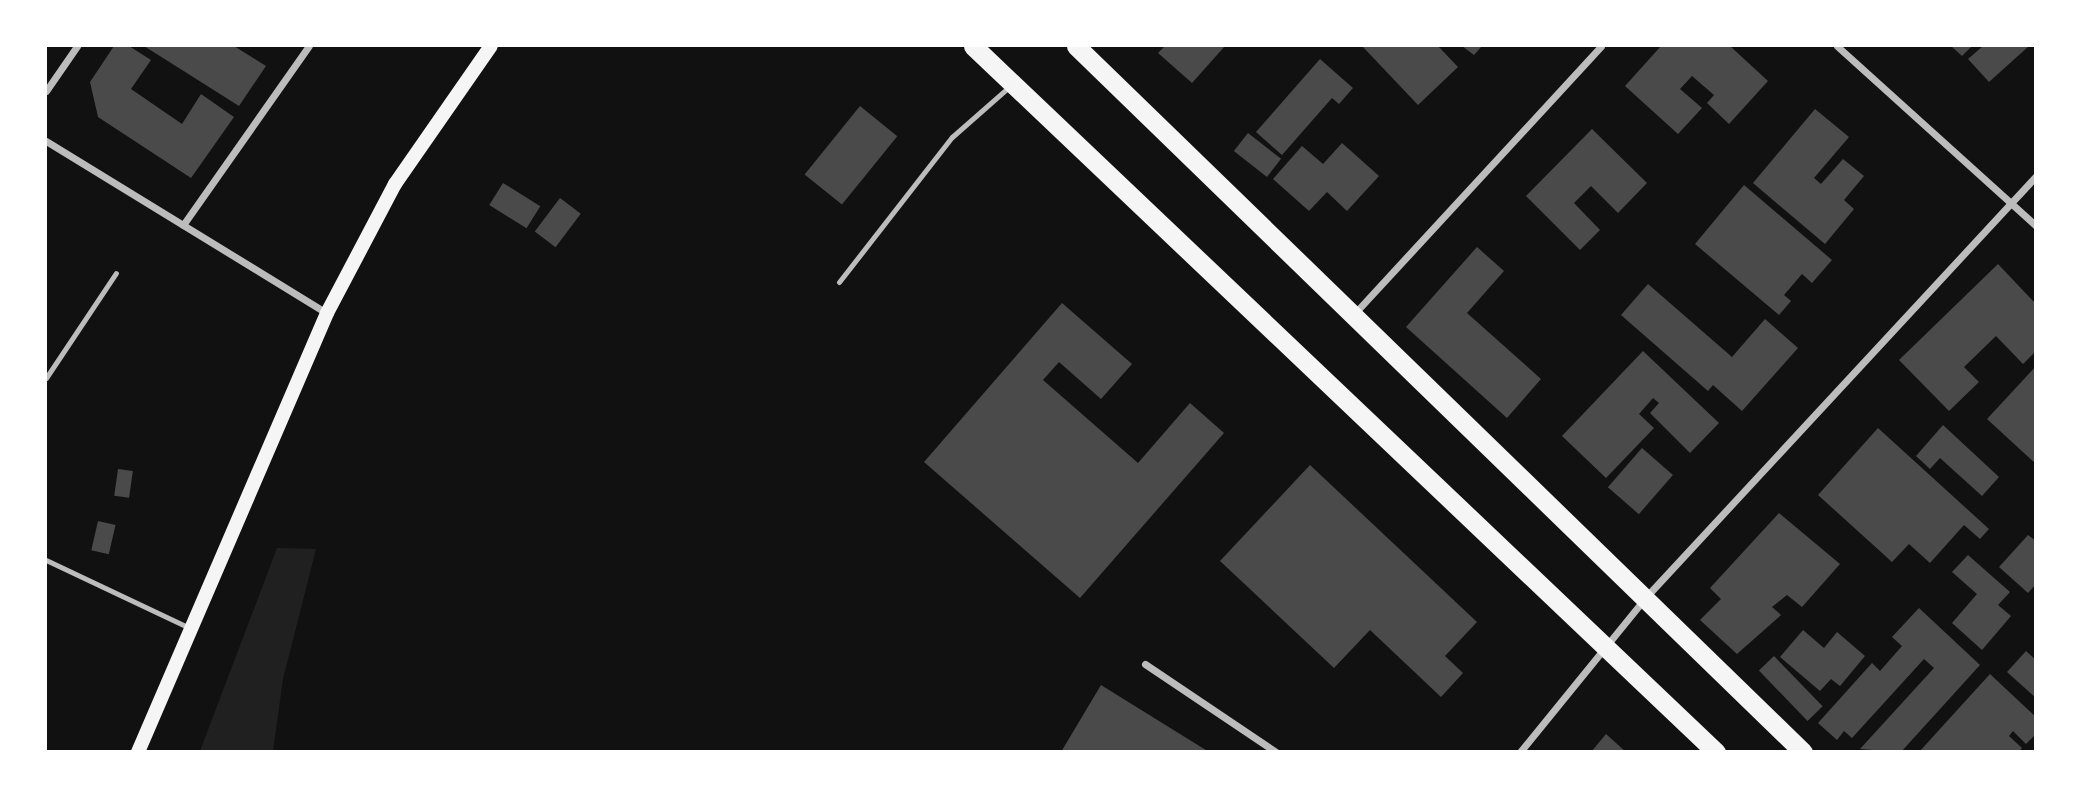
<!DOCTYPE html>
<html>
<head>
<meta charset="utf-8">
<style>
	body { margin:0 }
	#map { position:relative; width:2081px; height:797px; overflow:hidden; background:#111; font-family:Montserrat,sans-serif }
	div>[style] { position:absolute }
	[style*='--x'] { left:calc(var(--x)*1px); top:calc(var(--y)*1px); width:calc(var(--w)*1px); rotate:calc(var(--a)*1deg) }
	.green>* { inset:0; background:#202020 }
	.building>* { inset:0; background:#4a4a4a; transform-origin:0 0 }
	.service>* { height:5px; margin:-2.5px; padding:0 2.5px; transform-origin:2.5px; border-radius:2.5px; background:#bcbcbc }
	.minor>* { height:7px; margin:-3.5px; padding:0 3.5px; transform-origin:3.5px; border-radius:3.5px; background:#bcbcbc }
	.secondary>* { height:14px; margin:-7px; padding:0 7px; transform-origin:7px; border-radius:7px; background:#f5f5f5 }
	.trunk>* { height:19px; margin:-9.5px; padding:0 9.5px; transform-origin:9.5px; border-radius:9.5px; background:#f5f5f5 }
	span { translate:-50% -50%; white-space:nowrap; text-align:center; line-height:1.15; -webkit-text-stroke:5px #fff; paint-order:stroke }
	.frame { position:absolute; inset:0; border:47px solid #fff; pointer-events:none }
</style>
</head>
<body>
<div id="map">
	<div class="green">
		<i style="clip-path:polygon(277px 548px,316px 549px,283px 679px,273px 751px,200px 751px)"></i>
	</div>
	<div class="building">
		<i style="clip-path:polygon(114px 46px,129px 46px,151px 60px,131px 89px,182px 124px,201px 94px,234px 117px,191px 178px,98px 117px,90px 82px)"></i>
		<i style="clip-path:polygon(144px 46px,234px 46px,266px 66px,239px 106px)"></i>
		<i style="clip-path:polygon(1165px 46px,1225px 46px,1192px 83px,1158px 53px)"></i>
		<i style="clip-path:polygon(1362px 46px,1438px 46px,1458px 67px,1418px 105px)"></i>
		<i style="clip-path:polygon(1462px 46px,1482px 46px,1474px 55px)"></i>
		<i style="clip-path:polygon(1661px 46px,1730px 46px,1768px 81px,1729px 124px,1707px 103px,1714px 95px,1692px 76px,1680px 89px,1702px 108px,1678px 134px,1625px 86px)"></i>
		<i style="clip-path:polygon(1951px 46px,1972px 46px,1962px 56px)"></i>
		<i style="clip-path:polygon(1983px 46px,2029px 46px,1989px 82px,1968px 59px)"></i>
		<i style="clip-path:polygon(1320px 59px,1353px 88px,1339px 104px,1332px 98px,1282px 155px,1256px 132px)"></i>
		<i style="left:860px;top:106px;width:48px;height:88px;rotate:39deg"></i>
		<i style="clip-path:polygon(1815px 109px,1849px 137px,1814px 178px,1821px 184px,1843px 159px,1864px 176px,1844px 200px,1854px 209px,1825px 244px,1753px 183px)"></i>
		<i style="clip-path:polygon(1592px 129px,1647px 183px,1618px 213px,1591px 186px,1574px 203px,1600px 230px,1580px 250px,1526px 196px)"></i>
		<i style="left:1248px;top:133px;width:42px;height:23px;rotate:38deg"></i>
		<i style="clip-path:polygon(1342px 143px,1379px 176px,1347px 211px,1327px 192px,1309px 211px,1273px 179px,1302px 146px,1323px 164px)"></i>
		<i style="left:503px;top:183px;width:44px;height:26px;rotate:32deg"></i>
		<i style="clip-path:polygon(1744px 185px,1832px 260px,1812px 283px,1802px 274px,1784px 295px,1791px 301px,1779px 315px,1695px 244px)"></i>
		<i style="left:560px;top:198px;width:26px;height:42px;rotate:37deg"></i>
		<i style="clip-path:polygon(1477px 247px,1504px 271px,1467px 313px,1541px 379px,1507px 418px,1406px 327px)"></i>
		<i style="clip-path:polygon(1998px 264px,2036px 304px,2036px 351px,2023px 364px,1996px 336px,1964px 367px,1979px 382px,1949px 411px,1899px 360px)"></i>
		<i style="clip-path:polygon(1648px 284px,1732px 357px,1765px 319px,1798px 348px,1742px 411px,1713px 385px,1708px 391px,1621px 315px)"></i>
		<i style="clip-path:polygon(1062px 303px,1132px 364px,1101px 399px,1059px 362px,1043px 380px,1138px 463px,1190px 403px,1224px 433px,1080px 598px,924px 462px)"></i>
		<i style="clip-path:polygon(1643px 351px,1719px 423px,1690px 453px,1650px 413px,1659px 403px,1653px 398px,1639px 414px,1654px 428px,1606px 478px,1562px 436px)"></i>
		<i style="clip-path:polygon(2036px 366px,2036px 464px,1987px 419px)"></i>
		<i style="clip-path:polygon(1943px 425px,1999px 477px,1982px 496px,1940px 458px,1930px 469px,1916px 456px)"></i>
		<i style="clip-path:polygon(1878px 428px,1989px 529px,1980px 539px,1964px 525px,1930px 563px,1909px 544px,1892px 562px,1818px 495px)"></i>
		<i style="left:1642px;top:448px;width:41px;height:52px;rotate:41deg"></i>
		<i style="clip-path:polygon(1310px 465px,1477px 622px,1445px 656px,1463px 673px,1441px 697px,1370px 630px,1334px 668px,1220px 561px)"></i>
		<i style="left:118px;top:469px;width:15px;height:27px;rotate:8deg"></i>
		<i style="clip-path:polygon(1779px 513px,1840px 564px,1802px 607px,1787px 595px,1772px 607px,1781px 615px,1737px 654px,1700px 620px,1721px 599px,1710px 588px)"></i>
		<i style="left:98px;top:521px;width:18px;height:30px;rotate:13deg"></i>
		<i style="clip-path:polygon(2028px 535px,2036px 541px,2036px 584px,2028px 593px,1999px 567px)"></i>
		<i style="clip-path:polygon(1968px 555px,2010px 592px,1998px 605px,2011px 616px,1982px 650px,1952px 623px,1977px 594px,1952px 572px)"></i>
		<i style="clip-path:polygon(1919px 608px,1980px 665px,1901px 752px,1860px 749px,1934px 668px,1924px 659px,1852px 738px,1844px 731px,1837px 740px,1818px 723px,1872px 663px,1880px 671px,1902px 646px,1892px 637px)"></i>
		<i style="clip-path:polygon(1803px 630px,1824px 648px,1837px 632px,1865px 656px,1840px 686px,1831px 679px,1820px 691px,1780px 657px)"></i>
		<i style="clip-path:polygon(2026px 651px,2036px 660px,2036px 698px,2007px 672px)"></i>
		<i style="left:1774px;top:656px;width:70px;height:21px;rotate:46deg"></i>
		<i style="clip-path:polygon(1990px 674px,2036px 717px,2036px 734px,2026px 744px,2013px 731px,2009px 736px,2022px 748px,2019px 752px,1919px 752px)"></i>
		<i style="clip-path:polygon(1101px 685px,1209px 752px,1061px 752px)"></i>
		<i style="clip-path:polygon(1606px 734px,1626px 752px,1591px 752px)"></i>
	</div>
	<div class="service">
		<i style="--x:839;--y:282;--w:184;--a:-52.1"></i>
		<i style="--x:952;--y:137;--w:79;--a:-41.4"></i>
		<i style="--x:46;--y:378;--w:126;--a:-56.3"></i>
		<i style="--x:46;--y:560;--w:159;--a:25.3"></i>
	</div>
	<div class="minor">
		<i style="--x:1837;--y:46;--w:268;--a:42.1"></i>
		<i style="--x:46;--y:91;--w:55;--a:-55.4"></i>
		<i style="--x:46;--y:141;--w:329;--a:31.5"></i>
		<i style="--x:183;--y:225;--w:219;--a:-54.9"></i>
		<i style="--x:1354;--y:314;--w:364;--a:-47.3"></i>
		<i style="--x:1145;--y:664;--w:158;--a:33.9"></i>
		<i style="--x:1520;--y:752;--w:198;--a:-50.9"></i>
		<i style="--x:1645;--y:598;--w:575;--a:-47.18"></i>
	</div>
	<div class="secondary">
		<i style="--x:138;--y:752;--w:478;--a:-66.7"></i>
		<i style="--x:327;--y:313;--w:146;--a:-62.2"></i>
		<i style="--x:395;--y:184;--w:168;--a:-55.2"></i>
	</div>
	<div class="trunk">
		<i style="--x:973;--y:46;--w:1025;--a:43.54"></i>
		<i style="--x:1076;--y:46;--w:1013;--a:44.16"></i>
	</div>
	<div class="frame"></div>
</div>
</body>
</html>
